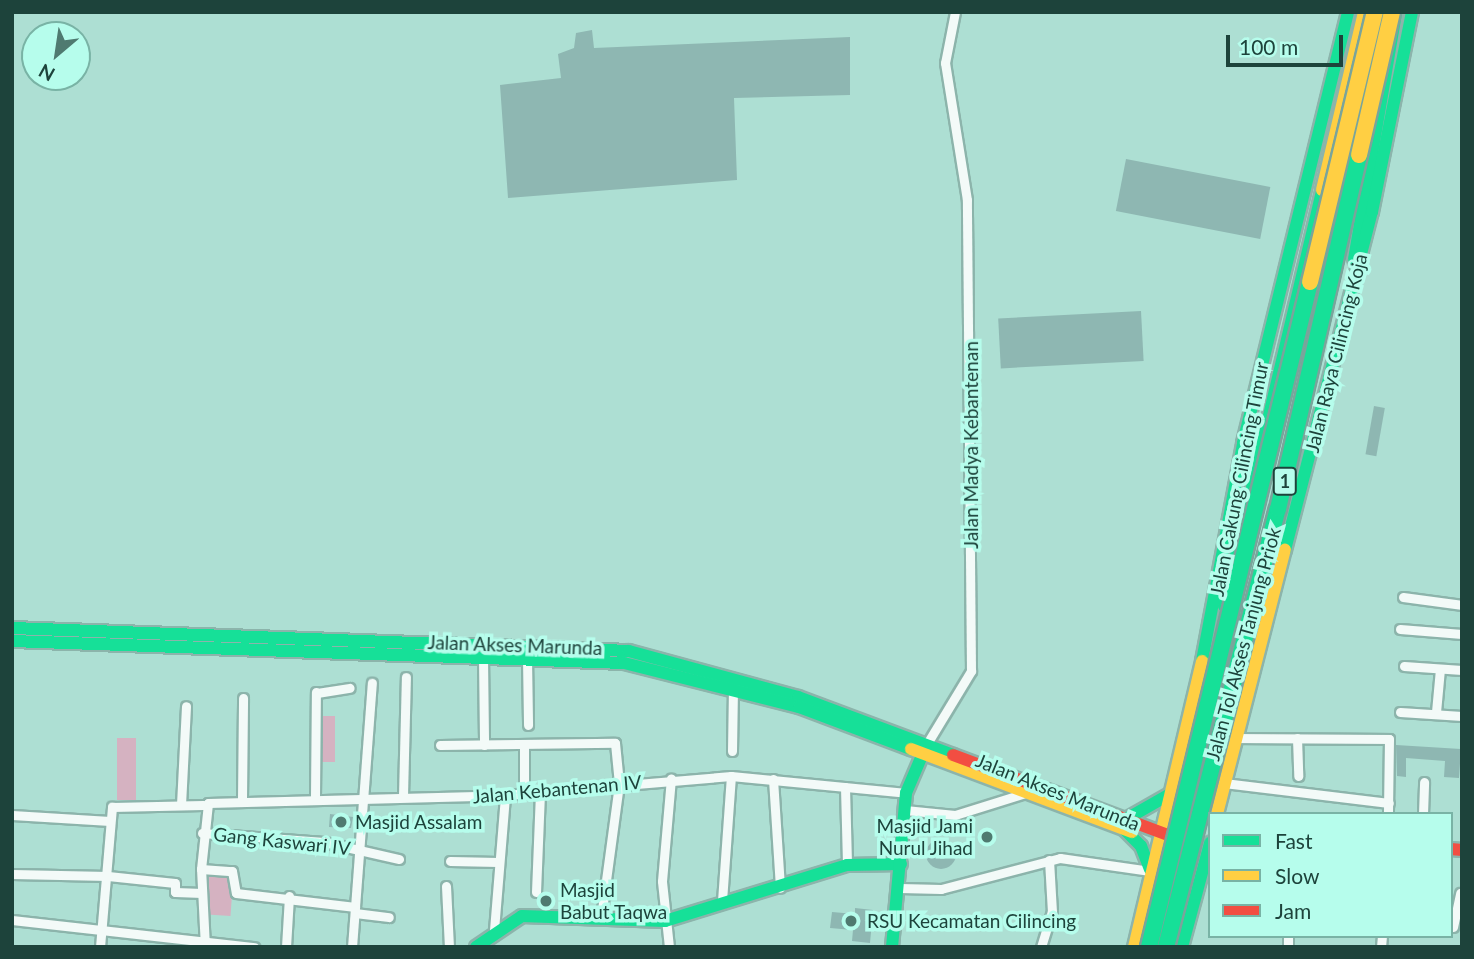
<!DOCTYPE html>
<html>
<head>
<meta charset="utf-8">
<style>
	body { margin:0 }
	#map { position:relative; width:1474px; height:959px; overflow:hidden; background:#addfd3; font-family:Lato,sans-serif }
	div>[style] { position:absolute }
	[style*='--x'] { left:calc(var(--x)*1px); top:calc(var(--y)*1px); width:calc(var(--w)*1px); rotate:calc(var(--a)*1deg) }
	.green>* { inset:0; background:#d5b2c1; transform-origin:0 0 }
	.building>* { inset:0; background:#8eb7b2; transform-origin:0 0 }
	.round { border-radius:50% }
	.roads { filter:drop-shadow(2px 0 #8cb4ab) drop-shadow(-2px 0 #8cb4ab) drop-shadow(0 2px #8cb4ab) drop-shadow(0 -2px #8cb4ab) }
	.street>* { height:9px; margin:-4.5px; padding:0 4.5px; transform-origin:4.5px; border-radius:4.5px; background:#f3faf8 }
	.fast>* { height:12px; margin:-6px; padding:0 6px; transform-origin:6px; border-radius:6px; background:#16e098 }
	.slow>* { height:12px; margin:-6px; padding:0 6px; transform-origin:6px; border-radius:6px; background:#ffcf43 }
	.jam>* { height:12px; margin:-6px; padding:0 6px; transform-origin:6px; border-radius:6px; background:#f24e42 }
	.bridges { filter:drop-shadow(2px 0 #7aa49b) drop-shadow(-2px 0 #7aa49b) drop-shadow(0 2px #7aa49b) drop-shadow(0 -2px #7aa49b) }
	.fast-bridge>* { height:16px; margin:-8px; padding:0 8px; transform-origin:8px; border-radius:8px; background:#16e098 }
	.slow-bridge>* { height:16px; margin:-8px; padding:0 8px; transform-origin:8px; border-radius:8px; background:#ffcf43 }
	.dots>* { width:19px; height:19px; translate:-50% -50%; box-sizing:border-box; border:4px solid #b6fdec; border-radius:50% }
	span { translate:-50% -50%; white-space:nowrap; text-align:center; line-height:1.15; -webkit-text-stroke:7px #b6fdec; paint-order:stroke }
	.shield-label span { padding:2px 5px; background:#b6fdec; border:2px solid; border-radius:5px; -webkit-text-stroke-width:0 }
	.shield-label { font-size:18px; color:#1d433b; font-weight:700 }
	.street-label { font-size:19px; color:#1d433b }
	.poi-label { font-size:19px; color:#1d433b }
	.left { translate:0 -50%; text-align:left }
	.right { translate:-100% -50%; text-align:right }
	.frame { position:absolute; inset:0; border:14px solid #1d433b; pointer-events:none }
	.legend { position:absolute; left:1208px; top:812px; width:245px; height:126px; box-sizing:border-box; background:#b6fdec; border:2px solid #79b3a5; margin:0; padding:9px 12px; list-style:none; font-size:21px; color:#1d433b }
	.legend li { display:flex; align-items:center; gap:14px; height:35px }
	.legend b { width:35px; border:2px solid #79b3a5 }
	.north { position:absolute; left:21px; top:21px; width:70px; height:70px; box-sizing:border-box; background:#b6fdec; border:2px solid #79b3a5; border-radius:50%; rotate:209deg; font-size:19px; font-weight:700; line-height:28px; text-align:center; color:#1d433b }
	.north::after { content:''; display:block; margin:auto; width:24px; height:32px; background:#4f7a70; clip-path:polygon(50% 0,100% 100%,50% 72%,0 100%) }
	.scale { position:absolute; left:1226px; top:35px; width:117px; height:32px; box-sizing:border-box; border:4px solid #1d433b; border-top:0; padding-left:9px; font-size:21px; line-height:24px; white-space:nowrap; color:#1d433b; -webkit-text-stroke:5px #b6fdec; paint-order:stroke }
</style>
</head>
<body>
<div id="map">
	<div class="green">
		<i style="left:319px;top:716px;width:16px;height:46px"></i>
		<i style="left:117px;top:738px;width:19px;height:62px"></i>
		<i style="left:203px;top:865px;width:31px;height:49px;rotate:4deg"></i>
	</div>
	<div class="building">
		<i style="clip-path:polygon(592px 30px,594px 48px,850px 37px,850px 95px,734px 98px,737px 180px,508px 198px,500px 85px,561px 78px,558px 54px,574px 48px,576px 33px)"></i>
		<i style="left:1126px;top:159px;width:147px;height:53px;rotate:11deg"></i>
		<i style="left:1141px;top:311px;width:50px;height:143px;rotate:87deg"></i>
		<i style="left:1374px;top:406px;width:11px;height:49px;rotate:10deg"></i>
		<i style="clip-path:polygon(1396px 745px,1461px 749px,1459px 778px,1444px 777px,1445px 761px,1406px 758px,1406px 777px,1397px 776px)"></i>
		<i style="clip-path:polygon(330px 814px,353px 817px,351px 828px,329px 827px)"></i>
		<i class="round" style="left:926px;top:839px;width:30px;height:30px"></i>
		<i style="clip-path:polygon(855px 908px,873px 910px,870px 943px,852px 941px,853px 930px,830px 928px,832px 912px,855px 914px)"></i>
	</div>
	<div class="roads">
		<div class="street">
			<i style="--x:1403;--y:597;--w:60;--a:7.7"></i>
			<i style="--x:1400;--y:629;--w:62;--a:4.6"></i>
			<i style="--x:483;--y:657;--w:88;--a:89.3"></i>
			<i style="--x:527;--y:658;--w:67;--a:89.1"></i>
			<i style="--x:1404;--y:666;--w:58;--a:3.9"></i>
			<i style="--x:317;--y:693;--w:33;--a:-9"></i>
			<i style="--x:1400;--y:712;--w:62;--a:3.7"></i>
			<i style="--x:1436;--y:712;--w:43;--a:-84.7"></i>
			<i style="--x:1236;--y:738;--w:153;--a:0.4"></i>
			<i style="--x:1389;--y:739;--w:75;--a:90.8"></i>
			<i style="--x:1297;--y:738;--w:38;--a:88"></i>
			<i style="--x:928;--y:742;--w:83;--a:-58.8"></i>
			<i style="--x:971;--y:671;--w:471;--a:-90.5"></i>
			<i style="--x:967;--y:200;--w:139;--a:-99.1"></i>
			<i style="--x:945;--y:63;--w:52;--a:-78.9"></i>
			<i style="--x:440;--y:745;--w:175;--a:-0.7"></i>
			<i style="--x:615;--y:743;--w:41;--a:84.4"></i>
			<i style="--x:619;--y:784;--w:134;--a:97.7"></i>
			<i style="--x:732;--y:751;--w:62;--a:-89.1"></i>
			<i style="--x:773;--y:779;--w:109;--a:86.3"></i>
			<i style="--x:1224;--y:783;--w:166;--a:6.9"></i>
			<i style="--x:845;--y:787;--w:78;--a:88.5"></i>
			<i style="--x:524;--y:794;--w:48;--a:-90"></i>
			<i style="--x:403;--y:796;--w:119;--a:-88.6"></i>
			<i style="--x:315;--y:797;--w:105;--a:-89.5"></i>
			<i style="--x:242;--y:799;--w:101;--a:-89.4"></i>
			<i style="--x:181;--y:805;--w:99;--a:-87.1"></i>
			<i style="--x:905;--y:810;--w:50;--a:5.7"></i>
			<i style="--x:955;--y:815;--w:73;--a:-17.4"></i>
			<i style="--x:1423;--y:814;--w:32;--a:-88"></i>
			<i style="--x:12;--y:815;--w:98;--a:3.5"></i>
			<i style="--x:202;--y:833;--w:122;--a:4.2"></i>
			<i style="--x:324;--y:842;--w:77;--a:12.8"></i>
			<i style="--x:450;--y:861;--w:48;--a:1.2"></i>
			<i style="--x:201;--y:869;--w:31;--a:4"></i>
			<i style="--x:232;--y:871;--w:22;--a:80"></i>
			<i style="--x:236;--y:893;--w:120;--a:6.7"></i>
			<i style="--x:12;--y:874;--w:96;--a:1.2"></i>
			<i style="--x:108;--y:876;--w:67;--a:6"></i>
			<i style="--x:175;--y:883;--w:9;--a:90"></i>
			<i style="--x:175;--y:892;--w:27;--a:2"></i>
			<i style="--x:446;--y:886;--w:61;--a:87.2"></i>
			<i style="--x:900;--y:888;--w:41;--a:1.4"></i>
			<i style="--x:941;--y:889;--w:123;--a:-14.6"></i>
			<i style="--x:1060;--y:858;--w:91;--a:8.2"></i>
			<i style="--x:536;--y:892;--w:100;--a:-87.7"></i>
			<i style="--x:722;--y:901;--w:125;--a:-85.9"></i>
			<i style="--x:355;--y:913;--w:34;--a:7"></i>
			<i style="--x:12;--y:920;--w:244;--a:6.4"></i>
			<i style="--x:1453;--y:927;--w:35;--a:-78"></i>
			<i style="--x:494;--y:930;--w:135;--a:-85.3"></i>
			<i style="--x:100;--y:947;--w:141;--a:-85.1"></i>
			<i style="--x:112;--y:807;--w:91;--a:-1.3"></i>
			<i style="--x:205;--y:947;--w:78;--a:-92.9"></i>
			<i style="--x:201;--y:869;--w:66;--a:-83.9"></i>
			<i style="--x:208;--y:803;--w:297;--a:-1.5"></i>
			<i style="--x:505;--y:795;--w:227;--a:-4.8"></i>
			<i style="--x:731;--y:776;--w:176;--a:5.5"></i>
			<i style="--x:286;--y:947;--w:51;--a:-86.6"></i>
			<i style="--x:352;--y:947;--w:265;--a:-85.7"></i>
			<i style="--x:669;--y:947;--w:66;--a:-96.1"></i>
			<i style="--x:662;--y:881;--w:103;--a:-85"></i>
			<i style="--x:1041;--y:947;--w:37;--a:-73"></i>
			<i style="--x:1052;--y:912;--w:52;--a:-93.3"></i>
			<i style="--x:1288;--y:947;--w:11;--a:-90"></i>
			<i style="--x:1381;--y:947;--w:11;--a:-85"></i>
		</div>
		<div class="fast">
			<i style="--x:1354;--y:259;--w:251;--a:-80.3"></i>
			<i style="--x:1285;--y:550;--w:349;--a:-75.6"></i>
			<i style="--x:1372;--y:212;--w:204;--a:-78.7"></i>
			<i style="--x:1224;--y:606;--w:427;--a:-76.7"></i>
			<i style="--x:12;--y:628;--w:617;--a:2.13"></i>
			<i style="--x:629;--y:651;--w:175;--a:15.2"></i>
			<i style="--x:798;--y:697;--w:165;--a:20.5"></i>
			<i style="--x:12;--y:641;--w:612;--a:2.06"></i>
			<i style="--x:624;--y:663;--w:180;--a:14.1"></i>
			<i style="--x:799;--y:707;--w:120;--a:20.6"></i>
			<i style="--x:1202;--y:661;--w:222;--a:-79.3"></i>
			<i style="--x:1243;--y:443;--w:444;--a:-76.3"></i>
			<i style="--x:1128;--y:818;--w:48;--a:-29.7"></i>
			<i style="--x:1123;--y:828;--w:25;--a:45"></i>
			<i style="--x:1141;--y:846;--w:25;--a:69"></i>
			<i style="--x:476;--y:947;--w:55;--a:-34"></i>
			<i style="--x:522;--y:916;--w:143;--a:2"></i>
			<i style="--x:665;--y:921;--w:190;--a:-17.1"></i>
			<i style="--x:847;--y:865;--w:54;--a:-1.1"></i>
			<i style="--x:892;--y:947;--w:155;--a:-84.8"></i>
			<i style="--x:906;--y:793;--w:51;--a:-66.9"></i>
			<i style="--x:1182;--y:947;--w:108;--a:-74.9"></i>
		</div>
		<div class="slow">
			<i style="--x:1322;--y:190;--w:183;--a:-76.7"></i>
			<i style="--x:911;--y:749;--w:236;--a:20.6"></i>
			<i style="--x:1217;--y:814;--w:273;--a:-75.6"></i>
			<i style="--x:1134;--y:947;--w:294;--a:-76.6"></i>
		</div>
		<div class="jam">
			<i style="--x:953;--y:755;--w:233;--a:20.4"></i>
			<i style="--x:1451;--y:849;--w:11;--a:5"></i>
		</div>
	</div>
	<div class="bridges">
		<div class="fast-bridge">
			<i style="--x:1149;--y:947;--w:684;--a:-76.39"></i>
			<i style="--x:1166;--y:947;--w:452;--a:-75.7"></i>
			<i style="--x:1278;--y:509;--w:363;--a:-77.1"></i>
		</div>
		<div class="slow-bridge">
			<i style="--x:1359;--y:155;--w:147;--a:-77"></i>
			<i style="--x:1310;--y:282;--w:278;--a:-76.5"></i>
		</div>
	</div>
	<div class="dots">
		<i style="left:341px;top:822px;background:#4f7a70"></i>
		<i style="left:987px;top:837px;background:#4f7a70"></i>
		<i style="left:546px;top:901px;background:#4f7a70"></i>
		<i style="left:851px;top:921px;background:#4f7a70"></i>
	</div>
	<div class="shield-label">
		<span style="left:1285px;top:481px">1</span>
	</div>
	<div class="street-label">
		<span style="left:1336px;top:353px;rotate:-76deg">Jalan Raya Cilincing Koja</span>
		<span style="left:971px;top:445px;rotate:-90deg">Jalan Madya Kebantenan</span>
		<span style="left:1239px;top:479px;rotate:-79deg">Jalan Cakung Cilincing Timur</span>
		<span style="left:1243px;top:644px;rotate:-75deg">Jalan Tol Akses Tanjung Priok</span>
		<span style="left:515px;top:645px;rotate:2deg">Jalan Akses Marunda</span>
		<span style="left:557px;top:789px;rotate:-5deg">Jalan Kebantenan IV</span>
		<span style="left:1058px;top:792px;rotate:22deg">Jalan Akses Marunda</span>
		<span style="left:282px;top:841px;rotate:6deg">Gang Kaswari IV</span>
	</div>
	<div class="poi-label">
		<span class="left" style="left:355px;top:822px">Masjid Assalam</span>
		<span class="right" style="left:973px;top:837px">Masjid Jami<br>Nurul Jihad</span>
		<span class="left" style="left:560px;top:901px">Masjid<br>Babut Taqwa</span>
		<span class="left" style="left:867px;top:921px">RSU Kecamatan Cilincing</span>
	</div>
	<div class="frame"></div>
	<ul class="legend">
	<li><b style="height:9px;background:#16e098"></b>Fast</li>
	<li><b style="height:9px;background:#ffcf43"></b>Slow</li>
	<li><b style="height:9px;background:#f24e42"></b>Jam</li>
	</ul>
	<div class="north">N</div>
	<div class="scale">100 m</div>
</div>
</body>
</html>
